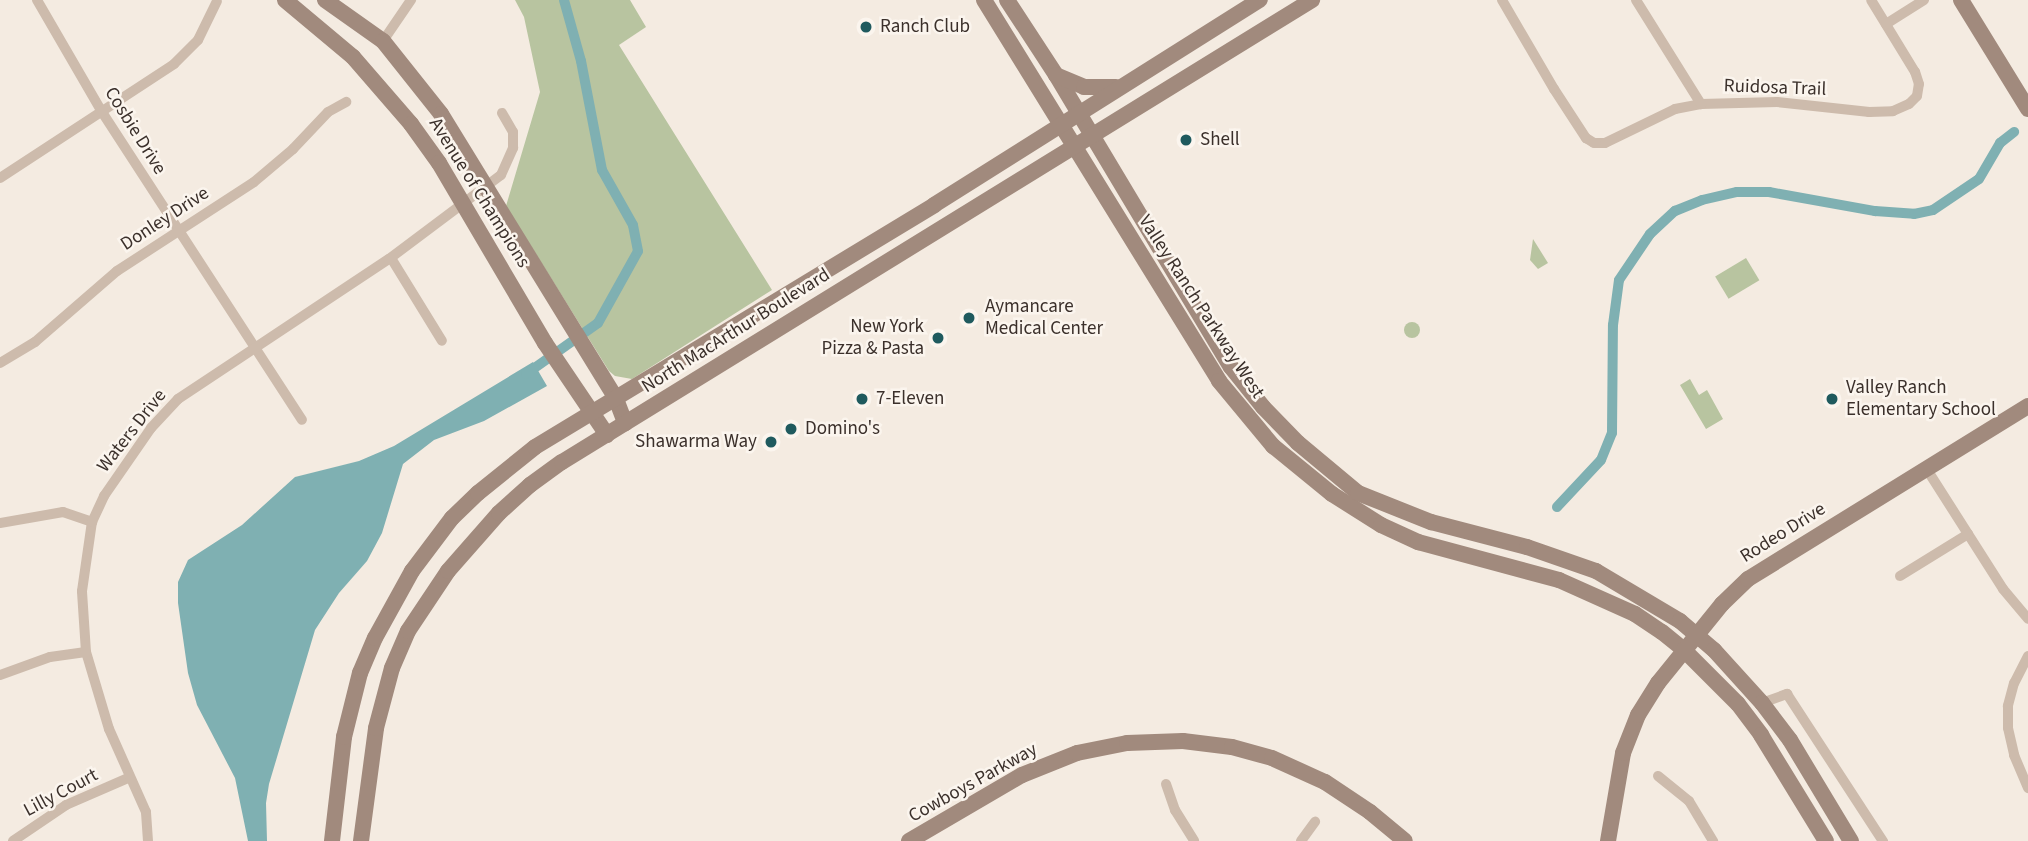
<!DOCTYPE html>
<html>
<head>
<meta charset="utf-8">
<style>
	body { margin:0 }
	#map { position:relative; width:2028px; height:841px; overflow:hidden; background:#f4ebe1; font-family:"Source Sans 3",sans-serif }
	div>[style] { position:absolute }
	[style*='--x'] { left:calc(var(--x)*1px); top:calc(var(--y)*1px); width:calc(var(--w)*1px); rotate:calc(var(--a)*1deg) }
	.green>* { inset:0; background:#b8c4a0; transform-origin:0 0 }
	.round { border-radius:50% }
	.water>* { inset:0; background:#7fb0b2 }
	.canal>* { height:10px; margin:-5px; padding:0 5px; transform-origin:5px; border-radius:5px; background:#7fb0b2 }
	.street>* { height:10px; margin:-5px; padding:0 5px; transform-origin:5px; border-radius:5px; background:#cdbbac }
	.secondary>* { height:16px; margin:-8px; padding:0 8px; transform-origin:8px; border-radius:8px; background:#a18a7d }
	.dots>* { width:19px; height:19px; translate:-50% -50%; box-sizing:border-box; border:4px solid #fbf5ee; border-radius:50% }
	span { translate:-50% -50%; white-space:nowrap; text-align:center; line-height:1.15; -webkit-text-stroke:5px #fbf5ee; paint-order:stroke }
	.poi-label { font-size:19px; color:#3b302b }
	.left { translate:0 -50%; text-align:left }
	.right { translate:-100% -50%; text-align:right }
	.street-label { font-size:19px; color:#3b302b }
</style>
</head>
<body>
<div id="map">
	<div class="green">
		<i style="clip-path:polygon(515px 0,630px 0,646px 27px,619px 45px,772px 290px,632px 379px,615px 376px,609px 371px,506px 206px,540px 92px,524px 17px)"></i>
		<i style="clip-path:polygon(1533px 239px,1548px 263px,1538px 269px,1530px 260px)"></i>
		<i style="left:1746px;top:258px;width:26px;height:36px;rotate:59deg"></i>
		<i class="round" style="left:1404px;top:322px;width:16px;height:16px"></i>
		<i style="clip-path:polygon(1690px 379px,1699px 395px,1707px 390px,1723px 419px,1706px 429px,1680px 385px)"></i>
	</div>
	<div class="water">
		<i style="clip-path:polygon(533px 362px,547px 386px,484px 421px,434px 440px,403px 464px,382px 533px,367px 561px,339px 593px,315px 630px,269px 784px,266px 803px,267px 841px,248px 841px,235px 778px,197px 705px,188px 673px,178px 603px,178px 582px,188px 560px,242px 525px,295px 477px,359px 461px,394px 446px)"></i>
	</div>
	<div class="canal">
		<i style="--x:526;--y:374;--w:88;--a:-35.3"></i>
		<i style="--x:598;--y:323;--w:82;--a:-60.9"></i>
		<i style="--x:638;--y:251;--w:26;--a:-101"></i>
		<i style="--x:633;--y:225;--w:63;--a:-119.4"></i>
		<i style="--x:602;--y:170;--w:111;--a:-100.9"></i>
		<i style="--x:581;--y:61;--w:63;--a:-105.6"></i>
		<i style="--x:1557;--y:507;--w:64;--a:-46.9"></i>
		<i style="--x:1601;--y:460;--w:29;--a:-68"></i>
		<i style="--x:1612;--y:433;--w:108;--a:-89.5"></i>
		<i style="--x:1613;--y:325;--w:45;--a:-82.4"></i>
		<i style="--x:1619;--y:280;--w:55;--a:-56"></i>
		<i style="--x:1650;--y:234;--w:34;--a:-43"></i>
		<i style="--x:1675;--y:211;--w:29;--a:-22"></i>
		<i style="--x:1702;--y:200;--w:36;--a:-13"></i>
		<i style="--x:1737;--y:192;--w:32;--a:0"></i>
		<i style="--x:1769;--y:192;--w:108;--a:10.2"></i>
		<i style="--x:1875;--y:211;--w:39;--a:4"></i>
		<i style="--x:1914;--y:214;--w:19;--a:-12"></i>
		<i style="--x:1933;--y:210;--w:55;--a:-34"></i>
		<i style="--x:1979;--y:179;--w:42;--a:-59.7"></i>
		<i style="--x:2000;--y:143;--w:18;--a:-38"></i>
	</div>
	<div class="street">
		<i style="--x:37;--y:0;--w:129;--a:59.9"></i>
		<i style="--x:102;--y:112;--w:367;--a:57"></i>
		<i style="--x:1502;--y:0;--w:103;--a:59.7"></i>
		<i style="--x:1554;--y:89;--w:59;--a:56.9"></i>
		<i style="--x:1586;--y:138;--w:9;--a:32"></i>
		<i style="--x:1594;--y:143;--w:11;--a:0"></i>
		<i style="--x:1605;--y:143;--w:78;--a:-25.9"></i>
		<i style="--x:1675;--y:109;--w:26;--a:-11"></i>
		<i style="--x:1701;--y:104;--w:76;--a:-1.5"></i>
		<i style="--x:1777;--y:102;--w:93;--a:6.2"></i>
		<i style="--x:1869;--y:112;--w:24;--a:-2"></i>
		<i style="--x:1893;--y:111;--w:17;--a:-24"></i>
		<i style="--x:1909;--y:104;--w:11;--a:-45"></i>
		<i style="--x:1917;--y:96;--w:12;--a:-81"></i>
		<i style="--x:1919;--y:84;--w:13;--a:-108"></i>
		<i style="--x:1915;--y:72;--w:84;--a:-121.4"></i>
		<i style="--x:1636;--y:0;--w:123;--a:58"></i>
		<i style="--x:1886;--y:24;--w:45;--a:-32.3"></i>
		<i style="--x:383;--y:41;--w:50;--a:-55.7"></i>
		<i style="--x:0;--y:178;--w:208;--a:-33.2"></i>
		<i style="--x:174;--y:64;--w:34;--a:-45"></i>
		<i style="--x:198;--y:40;--w:43;--a:-64"></i>
		<i style="--x:391;--y:258;--w:97;--a:58.4"></i>
		<i style="--x:0;--y:363;--w:41;--a:-31"></i>
		<i style="--x:35;--y:342;--w:108;--a:-40.9"></i>
		<i style="--x:117;--y:271;--w:163;--a:-33"></i>
		<i style="--x:254;--y:182;--w:51;--a:-40.2"></i>
		<i style="--x:293;--y:149;--w:51;--a:-46.6"></i>
		<i style="--x:328;--y:112;--w:21;--a:-29"></i>
		<i style="--x:1926;--y:468;--w:143;--a:57.5"></i>
		<i style="--x:2003;--y:589;--w:39;--a:50"></i>
		<i style="--x:0;--y:523;--w:64;--a:-9.9"></i>
		<i style="--x:63;--y:512;--w:31;--a:19"></i>
		<i style="--x:1900;--y:576;--w:80;--a:-31.7"></i>
		<i style="--x:2028;--y:656;--w:30;--a:117"></i>
		<i style="--x:2014;--y:683;--w:24;--a:105"></i>
		<i style="--x:2008;--y:706;--w:22;--a:90"></i>
		<i style="--x:2008;--y:728;--w:28;--a:77"></i>
		<i style="--x:2014;--y:755;--w:36;--a:67"></i>
		<i style="--x:0;--y:675;--w:53;--a:-19.8"></i>
		<i style="--x:50;--y:657;--w:36;--a:-8"></i>
		<i style="--x:1762;--y:703;--w:27;--a:-20"></i>
		<i style="--x:1787;--y:694;--w:176;--a:56.9"></i>
		<i style="--x:1658;--y:776;--w:40;--a:39"></i>
		<i style="--x:1689;--y:801;--w:47;--a:59"></i>
		<i style="--x:1166;--y:784;--w:28;--a:71"></i>
		<i style="--x:1175;--y:810;--w:36;--a:58"></i>
		<i style="--x:13;--y:841;--w:64;--a:-34.2"></i>
		<i style="--x:66;--y:805;--w:68;--a:-23.5"></i>
		<i style="--x:148;--y:841;--w:29;--a:-94"></i>
		<i style="--x:146;--y:812;--w:91;--a:-114"></i>
		<i style="--x:109;--y:729;--w:80;--a:-106.6"></i>
		<i style="--x:86;--y:652;--w:61;--a:-93.8"></i>
		<i style="--x:82;--y:591;--w:70;--a:-81.8"></i>
		<i style="--x:92;--y:522;--w:29;--a:-65"></i>
		<i style="--x:104;--y:496;--w:83;--a:-55.3"></i>
		<i style="--x:151;--y:428;--w:40;--a:-47"></i>
		<i style="--x:178;--y:399;--w:253;--a:-33.6"></i>
		<i style="--x:389;--y:259;--w:140;--a:-36.9"></i>
		<i style="--x:501;--y:175;--w:30;--a:-66"></i>
		<i style="--x:513;--y:148;--w:16;--a:-90"></i>
		<i style="--x:513;--y:132;--w:22;--a:-120"></i>
		<i style="--x:1301;--y:841;--w:24;--a:-54"></i>
	</div>
	<div class="secondary">
		<i style="--x:285;--y:0;--w:89;--a:40"></i>
		<i style="--x:353;--y:57;--w:89;--a:49.1"></i>
		<i style="--x:411;--y:124;--w:48;--a:54.3"></i>
		<i style="--x:439;--y:163;--w:209;--a:59.5"></i>
		<i style="--x:545;--y:343;--w:111;--a:56"></i>
		<i style="--x:325;--y:0;--w:71;--a:35.3"></i>
		<i style="--x:383;--y:41;--w:93;--a:51.5"></i>
		<i style="--x:441;--y:114;--w:334;--a:58.4"></i>
		<i style="--x:616;--y:399;--w:26;--a:69"></i>
		<i style="--x:984;--y:0;--w:448;--a:58.3"></i>
		<i style="--x:1219;--y:381;--w:85;--a:50.3"></i>
		<i style="--x:1273;--y:446;--w:76;--a:39.1"></i>
		<i style="--x:1332;--y:494;--w:58;--a:32.3"></i>
		<i style="--x:1381;--y:525;--w:41;--a:24.7"></i>
		<i style="--x:1418;--y:542;--w:146;--a:15.1"></i>
		<i style="--x:1559;--y:580;--w:83;--a:24.1"></i>
		<i style="--x:1635;--y:614;--w:32;--a:34"></i>
		<i style="--x:1662;--y:632;--w:28;--a:39"></i>
		<i style="--x:1684;--y:650;--w:76;--a:45"></i>
		<i style="--x:1738;--y:704;--w:39;--a:53"></i>
		<i style="--x:1761;--y:735;--w:124;--a:58.5"></i>
		<i style="--x:1007;--y:0;--w:90;--a:56.8"></i>
		<i style="--x:1056;--y:75;--w:340;--a:59.1"></i>
		<i style="--x:1231;--y:367;--w:51;--a:51.3"></i>
		<i style="--x:1263;--y:407;--w:50;--a:45.8"></i>
		<i style="--x:1298;--y:443;--w:78;--a:39.8"></i>
		<i style="--x:1358;--y:493;--w:79;--a:21.7"></i>
		<i style="--x:1431;--y:522;--w:99;--a:14.6"></i>
		<i style="--x:1527;--y:547;--w:73;--a:19.2"></i>
		<i style="--x:1596;--y:571;--w:98;--a:30.8"></i>
		<i style="--x:1680;--y:621;--w:45;--a:40.5"></i>
		<i style="--x:1714;--y:650;--w:72;--a:47.8"></i>
		<i style="--x:1762;--y:703;--w:46;--a:52.9"></i>
		<i style="--x:1790;--y:740;--w:118;--a:58.9"></i>
		<i style="--x:1961;--y:0;--w:128;--a:58.4"></i>
		<i style="--x:1056;--y:75;--w:30;--a:23"></i>
		<i style="--x:1084;--y:87;--w:32;--a:0"></i>
		<i style="--x:332;--y:841;--w:105;--a:-83.4"></i>
		<i style="--x:344;--y:737;--w:66;--a:-76"></i>
		<i style="--x:360;--y:673;--w:38;--a:-67"></i>
		<i style="--x:375;--y:638;--w:77;--a:-61.1"></i>
		<i style="--x:412;--y:571;--w:66;--a:-53"></i>
		<i style="--x:452;--y:518;--w:36;--a:-44"></i>
		<i style="--x:478;--y:493;--w:73;--a:-38.9"></i>
		<i style="--x:535;--y:447;--w:467;--a:-31.2"></i>
		<i style="--x:934;--y:205;--w:385;--a:-32.2"></i>
		<i style="--x:361;--y:841;--w:114;--a:-82.4"></i>
		<i style="--x:376;--y:728;--w:62;--a:-75.1"></i>
		<i style="--x:392;--y:668;--w:40;--a:-66.6"></i>
		<i style="--x:408;--y:631;--w:72;--a:-56.3"></i>
		<i style="--x:448;--y:571;--w:77;--a:-48.7"></i>
		<i style="--x:499;--y:513;--w:42;--a:-42.1"></i>
		<i style="--x:530;--y:485;--w:39;--a:-36"></i>
		<i style="--x:562;--y:462;--w:881;--a:-31.63"></i>
		<i style="--x:909;--y:841;--w:131;--a:-30.3"></i>
		<i style="--x:1022;--y:775;--w:59;--a:-21.8"></i>
		<i style="--x:1077;--y:753;--w:51;--a:-11.3"></i>
		<i style="--x:1127;--y:743;--w:56;--a:-2"></i>
		<i style="--x:1183;--y:741;--w:49;--a:7"></i>
		<i style="--x:1232;--y:747;--w:41;--a:15.4"></i>
		<i style="--x:1272;--y:758;--w:58;--a:24.4"></i>
		<i style="--x:1325;--y:782;--w:54;--a:33.7"></i>
		<i style="--x:1370;--y:812;--w:45;--a:39.6"></i>
		<i style="--x:1608;--y:841;--w:89;--a:-80.3"></i>
		<i style="--x:1623;--y:753;--w:41;--a:-68.5"></i>
		<i style="--x:1638;--y:715;--w:38;--a:-58"></i>
		<i style="--x:1658;--y:683;--w:102;--a:-51"></i>
		<i style="--x:1722;--y:604;--w:36;--a:-44"></i>
		<i style="--x:1748;--y:579;--w:329;--a:-31.7"></i>
	</div>
	<div class="dots">
		<i style="left:866px;top:27px;background:#1f5a5e"></i>
		<i style="left:1186px;top:140px;background:#1f5a5e"></i>
		<i style="left:969px;top:318px;background:#1f5a5e"></i>
		<i style="left:938px;top:338px;background:#1f5a5e"></i>
		<i style="left:862px;top:399px;background:#1f5a5e"></i>
		<i style="left:1832px;top:399px;background:#1f5a5e"></i>
		<i style="left:791px;top:429px;background:#1f5a5e"></i>
		<i style="left:771px;top:442px;background:#1f5a5e"></i>
	</div>
	<div class="poi-label">
		<span class="left" style="left:880px;top:27px">Ranch Club</span>
		<span class="left" style="left:1200px;top:140px">Shell</span>
		<span class="left" style="left:985px;top:318px">Aymancare<br>Medical Center</span>
		<span class="right" style="left:924px;top:338px">New York<br>Pizza &amp; Pasta</span>
		<span class="left" style="left:1846px;top:399px">Valley Ranch<br>Elementary School</span>
		<span class="left" style="left:876px;top:399px">7-Eleven</span>
		<span class="left" style="left:805px;top:429px">Domino's</span>
		<span class="right" style="left:757px;top:442px">Shawarma Way</span>
	</div>
	<div class="street-label">
		<span style="left:1775px;top:88px;rotate:2deg">Ruidosa Trail</span>
		<span style="left:135px;top:131px;rotate:58deg">Cosbie Drive</span>
		<span style="left:479px;top:193px;rotate:58deg">Avenue of Champions</span>
		<span style="left:165px;top:219px;rotate:-33deg">Donley Drive</span>
		<span style="left:1201px;top:307px;rotate:57deg">Valley Ranch Parkway West</span>
		<span style="left:736px;top:331px;rotate:-32deg">North MacArthur Boulevard</span>
		<span style="left:132px;top:431px;rotate:-52deg">Waters Drive</span>
		<span style="left:1783px;top:533px;rotate:-32deg">Rodeo Drive</span>
		<span style="left:973px;top:783px;rotate:-29deg">Cowboys Parkway</span>
		<span style="left:61px;top:793px;rotate:-28deg">Lilly Court</span>
	</div>
</div>
</body>
</html>
